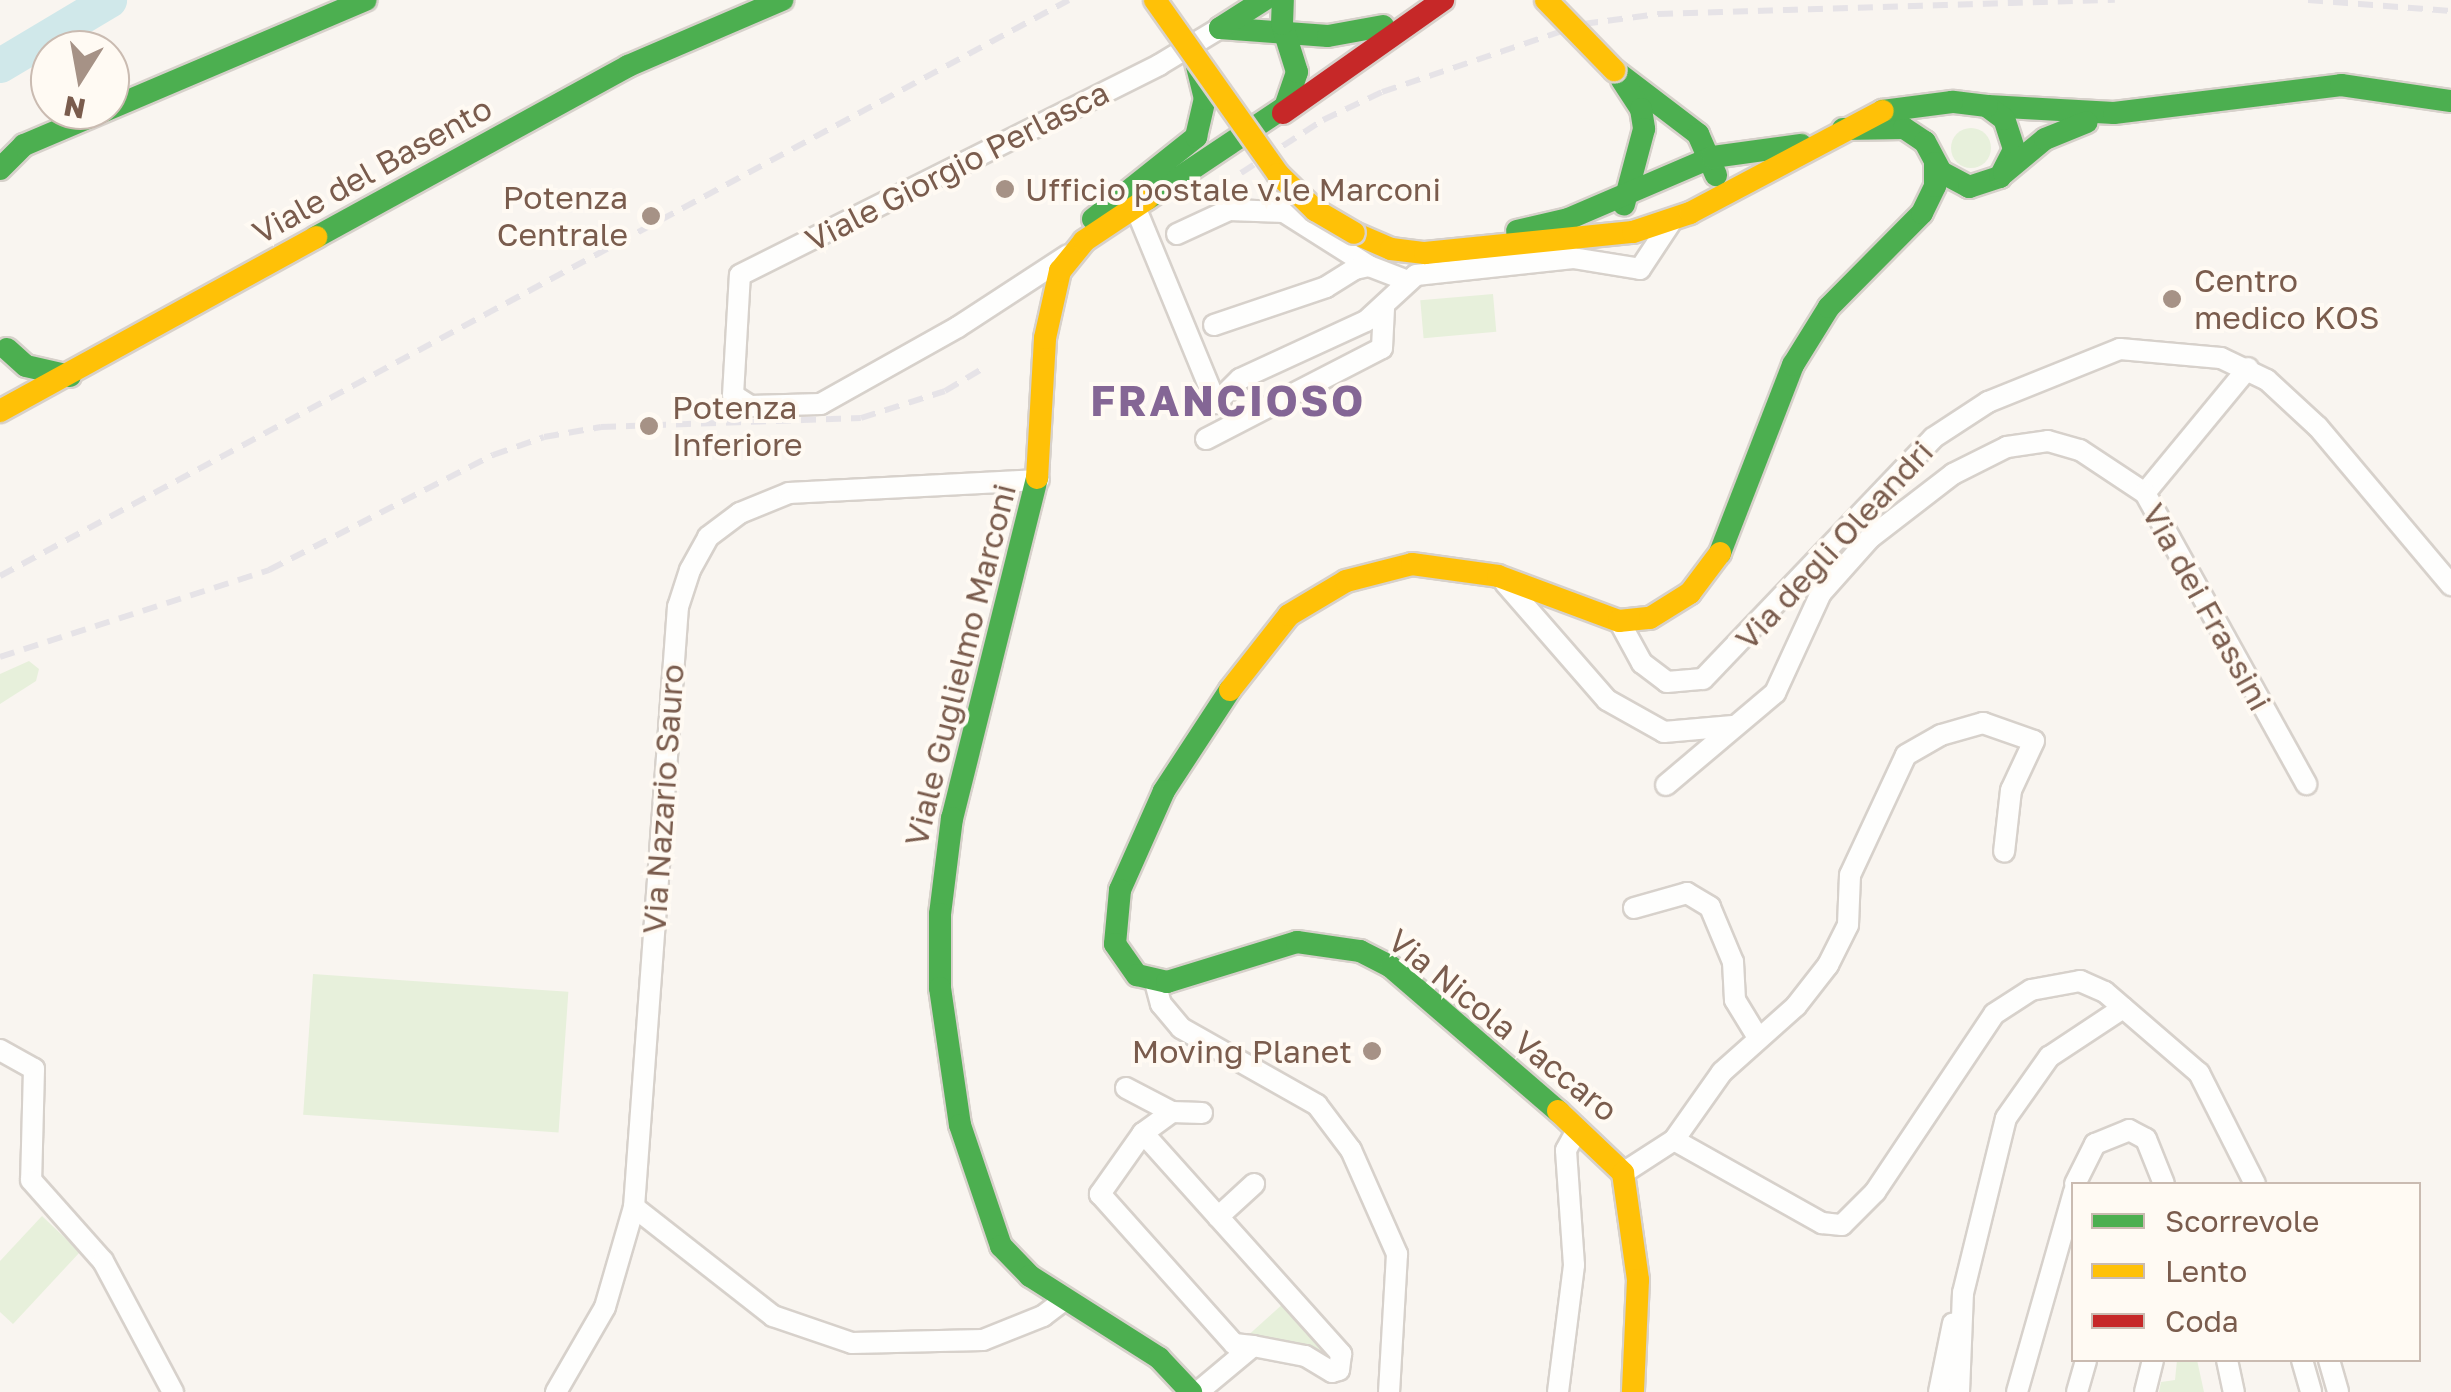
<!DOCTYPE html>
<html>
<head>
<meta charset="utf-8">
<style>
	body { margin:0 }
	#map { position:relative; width:2451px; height:1392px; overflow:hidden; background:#f9f5f0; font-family:"Golos Text",sans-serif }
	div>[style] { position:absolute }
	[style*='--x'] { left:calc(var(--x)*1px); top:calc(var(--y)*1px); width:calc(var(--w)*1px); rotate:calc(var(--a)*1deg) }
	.green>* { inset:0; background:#e7f0db; transform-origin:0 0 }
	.round { border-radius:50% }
	.river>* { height:35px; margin:-17.5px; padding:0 17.5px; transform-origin:17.5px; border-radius:17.5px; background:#d0e8ea }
	.roads { filter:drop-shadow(2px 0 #d7d1cb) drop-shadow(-2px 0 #d7d1cb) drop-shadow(0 2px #d7d1cb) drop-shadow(0 -2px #d7d1cb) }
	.street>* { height:20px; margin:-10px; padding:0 10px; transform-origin:10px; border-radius:10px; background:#fefefd }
	.fast>* { height:22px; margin:-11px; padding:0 11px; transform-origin:11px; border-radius:11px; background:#4caf50 }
	.slow>* { height:22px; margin:-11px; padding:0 11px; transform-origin:11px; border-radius:11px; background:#ffc107 }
	.jam>* { height:22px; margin:-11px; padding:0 11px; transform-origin:11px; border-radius:11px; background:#c62828 }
	.rail>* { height:6px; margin-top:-3px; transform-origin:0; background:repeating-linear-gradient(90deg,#e6e3e7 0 15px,transparent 0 25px) }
	.bridges { filter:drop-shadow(2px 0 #d9d2cb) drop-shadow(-2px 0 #d9d2cb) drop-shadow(0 2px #d9d2cb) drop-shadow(0 -2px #d9d2cb) }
	.slow-bridge>* { height:22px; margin:-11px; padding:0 11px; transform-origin:11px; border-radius:11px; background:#ffc107 }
	.dots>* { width:28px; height:28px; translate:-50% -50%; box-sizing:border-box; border:5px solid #fffaf3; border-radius:50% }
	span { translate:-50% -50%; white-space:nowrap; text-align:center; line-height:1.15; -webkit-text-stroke:8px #fffaf3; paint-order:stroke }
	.street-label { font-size:32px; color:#7a5c4d }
	.poi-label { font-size:32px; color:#7a5c4d }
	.left { translate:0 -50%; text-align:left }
	.right { translate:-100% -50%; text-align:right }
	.district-label { font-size:42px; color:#846695; font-weight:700; letter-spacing:2.5px }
	.legend { position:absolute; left:2071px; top:1182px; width:350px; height:180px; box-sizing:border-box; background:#fffaf3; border:2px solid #cabbb1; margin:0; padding:12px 18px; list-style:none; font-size:30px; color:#7a5c4d }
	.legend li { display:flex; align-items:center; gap:20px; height:50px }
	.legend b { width:50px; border:2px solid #cabbb1 }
	.north { position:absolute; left:30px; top:30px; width:100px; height:100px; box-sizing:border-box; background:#fffaf3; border:2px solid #cabbb1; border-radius:50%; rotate:191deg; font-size:28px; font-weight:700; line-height:40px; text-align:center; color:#7a5c4d }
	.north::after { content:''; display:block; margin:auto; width:35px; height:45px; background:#a69286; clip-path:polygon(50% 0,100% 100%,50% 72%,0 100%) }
</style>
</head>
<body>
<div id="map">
	<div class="green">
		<i class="round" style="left:1951px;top:128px;width:40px;height:40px"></i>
		<i style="left:1493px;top:294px;width:38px;height:73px;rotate:85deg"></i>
		<i style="clip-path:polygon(29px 661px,39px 669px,36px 681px,0 704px,0 674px)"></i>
		<i style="left:313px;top:974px;width:256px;height:141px;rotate:4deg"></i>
		<i style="clip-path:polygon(42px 1216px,80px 1252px,13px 1324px,0 1312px,0 1261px)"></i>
		<i style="clip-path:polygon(1284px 1303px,1332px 1356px,1331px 1362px,1244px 1339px)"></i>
		<i style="clip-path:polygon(2177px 1360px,2197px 1360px,2204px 1392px,2159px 1392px,2161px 1382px,2175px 1380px)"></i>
	</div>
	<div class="river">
		<i style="--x:0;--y:65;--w:127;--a:-30.8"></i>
	</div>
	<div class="roads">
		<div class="street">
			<i style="--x:1136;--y:209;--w:210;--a:67.6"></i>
			<i style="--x:1216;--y:403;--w:34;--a:-45"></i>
			<i style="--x:1240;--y:379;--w:139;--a:-24.7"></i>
			<i style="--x:1366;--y:321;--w:68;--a:-42.6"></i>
			<i style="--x:1416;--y:275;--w:158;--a:-6.2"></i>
			<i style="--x:1573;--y:258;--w:68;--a:9.3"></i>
			<i style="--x:1640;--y:269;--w:60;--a:-56.6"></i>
			<i style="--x:1177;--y:234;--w:57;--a:-24.8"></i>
			<i style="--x:1229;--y:210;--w:55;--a:2.1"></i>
			<i style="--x:1284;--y:212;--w:101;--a:32.4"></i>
			<i style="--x:1068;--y:255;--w:131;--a:146.8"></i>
			<i style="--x:958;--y:327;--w:157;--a:150.7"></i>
			<i style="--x:821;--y:404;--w:71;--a:178.4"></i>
			<i style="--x:750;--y:406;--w:20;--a:-147"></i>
			<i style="--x:733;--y:395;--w:120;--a:-86.7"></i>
			<i style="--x:740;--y:275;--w:469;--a:-26.6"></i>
			<i style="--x:1159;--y:65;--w:71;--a:-31.2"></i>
			<i style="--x:1214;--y:325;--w:118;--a:-18.7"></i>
			<i style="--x:1326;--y:287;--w:34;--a:-32"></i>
			<i style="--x:1355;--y:269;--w:14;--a:-12"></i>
			<i style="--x:1369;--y:266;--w:39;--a:21"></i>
			<i style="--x:1206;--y:439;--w:198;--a:-27.3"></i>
			<i style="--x:1382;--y:348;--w:40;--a:-87.1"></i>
			<i style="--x:2145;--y:493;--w:162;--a:-50.5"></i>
			<i style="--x:1505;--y:583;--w:155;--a:48.9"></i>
			<i style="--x:1607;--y:700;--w:65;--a:29.3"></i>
			<i style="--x:1664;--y:732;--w:69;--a:-5"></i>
			<i style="--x:1619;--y:621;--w:48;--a:61.3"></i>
			<i style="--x:1642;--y:663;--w:31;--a:37"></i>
			<i style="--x:1667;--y:682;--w:36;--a:-5"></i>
			<i style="--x:1703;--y:679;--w:333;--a:-46.3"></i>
			<i style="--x:1933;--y:438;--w:66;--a:-33.2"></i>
			<i style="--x:1988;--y:402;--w:142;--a:-21.9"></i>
			<i style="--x:2120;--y:349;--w:101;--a:5.1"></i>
			<i style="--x:2221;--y:358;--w:51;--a:25.6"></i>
			<i style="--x:2267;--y:380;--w:69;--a:42.7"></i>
			<i style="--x:2318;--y:427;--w:207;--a:49.9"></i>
			<i style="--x:1666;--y:785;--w:143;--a:-40.2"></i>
			<i style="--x:1775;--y:693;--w:110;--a:-65.3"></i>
			<i style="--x:1821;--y:593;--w:74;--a:-48.3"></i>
			<i style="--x:1870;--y:538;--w:105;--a:-37.6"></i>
			<i style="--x:1953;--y:474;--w:60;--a:-26.6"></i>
			<i style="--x:2007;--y:447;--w:41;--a:-8.3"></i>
			<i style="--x:2048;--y:441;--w:33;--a:16"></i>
			<i style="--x:2080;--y:450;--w:78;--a:33.5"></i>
			<i style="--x:2145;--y:493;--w:333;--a:61"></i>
			<i style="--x:1634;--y:908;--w:55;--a:-15.8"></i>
			<i style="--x:1687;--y:893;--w:27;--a:31"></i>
			<i style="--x:1710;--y:907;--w:60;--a:67.3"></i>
			<i style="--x:1733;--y:962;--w:38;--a:87"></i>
			<i style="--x:1735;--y:1000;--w:42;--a:58.6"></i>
			<i style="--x:1155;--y:982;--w:23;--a:75"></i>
			<i style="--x:1161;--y:1004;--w:31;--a:50"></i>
			<i style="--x:1181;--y:1028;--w:156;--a:29.5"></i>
			<i style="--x:1317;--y:1105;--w:56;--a:52.9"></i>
			<i style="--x:1351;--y:1150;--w:114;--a:66.1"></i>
			<i style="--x:1397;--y:1254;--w:138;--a:93.3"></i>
			<i style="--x:0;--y:1050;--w:39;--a:29"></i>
			<i style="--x:34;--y:1069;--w:111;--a:91.5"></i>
			<i style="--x:31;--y:1180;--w:108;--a:48.4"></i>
			<i style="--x:103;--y:1261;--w:149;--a:61.9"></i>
			<i style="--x:1126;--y:1088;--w:52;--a:27.6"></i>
			<i style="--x:1172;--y:1112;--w:36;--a:144"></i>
			<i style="--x:1143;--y:1133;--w:75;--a:125.2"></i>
			<i style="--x:1100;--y:1194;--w:201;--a:48.2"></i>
			<i style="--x:1234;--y:1344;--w:19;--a:6"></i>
			<i style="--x:1172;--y:1112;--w:30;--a:2"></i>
			<i style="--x:1143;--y:1133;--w:297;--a:48.1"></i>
			<i style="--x:1341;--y:1354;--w:16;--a:97"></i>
			<i style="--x:1339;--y:1370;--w:7;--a:164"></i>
			<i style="--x:1332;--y:1372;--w:31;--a:-149"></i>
			<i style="--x:1305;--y:1356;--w:53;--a:-169.1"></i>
			<i style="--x:1253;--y:1346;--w:72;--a:140.1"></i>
			<i style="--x:1674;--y:1140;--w:83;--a:-54.8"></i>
			<i style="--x:1722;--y:1072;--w:99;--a:-41.7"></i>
			<i style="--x:1796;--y:1006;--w:52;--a:-52"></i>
			<i style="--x:1828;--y:965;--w:45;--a:-63.4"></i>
			<i style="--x:1848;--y:925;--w:50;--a:-87.7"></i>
			<i style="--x:1850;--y:875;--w:132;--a:-65"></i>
			<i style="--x:1906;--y:755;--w:40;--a:-29.7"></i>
			<i style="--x:1941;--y:735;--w:44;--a:-15.9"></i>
			<i style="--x:1983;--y:723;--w:54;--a:19.4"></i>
			<i style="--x:2034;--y:741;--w:54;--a:115.1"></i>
			<i style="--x:2011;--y:790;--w:62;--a:96.4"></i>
			<i style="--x:1623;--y:1173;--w:61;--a:-32.9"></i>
			<i style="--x:1674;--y:1140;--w:170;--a:29.3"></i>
			<i style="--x:1822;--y:1223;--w:20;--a:6"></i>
			<i style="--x:1842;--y:1225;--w:47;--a:-45"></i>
			<i style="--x:1875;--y:1192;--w:214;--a:-56.2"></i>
			<i style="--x:1994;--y:1014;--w:44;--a:-33"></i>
			<i style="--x:2031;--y:990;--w:50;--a:-10.4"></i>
			<i style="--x:2080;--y:981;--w:27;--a:24"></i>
			<i style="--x:2105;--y:992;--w:124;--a:40.8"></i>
			<i style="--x:2199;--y:1073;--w:124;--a:63.2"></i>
			<i style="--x:2075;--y:1184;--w:45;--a:-63.4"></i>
			<i style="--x:2095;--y:1144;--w:37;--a:-22"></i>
			<i style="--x:2129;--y:1130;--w:19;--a:28"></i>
			<i style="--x:2146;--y:1139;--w:48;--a:68.2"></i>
			<i style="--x:634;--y:1207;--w:177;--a:38.1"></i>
			<i style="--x:773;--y:1316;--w:83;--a:18.9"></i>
			<i style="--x:852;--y:1343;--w:131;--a:-1.3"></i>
			<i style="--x:983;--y:1340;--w:65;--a:-21.8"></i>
			<i style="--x:1043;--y:1316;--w:26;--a:-37"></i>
			<i style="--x:1218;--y:1217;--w:49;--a:-42.5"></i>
			<i style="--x:2227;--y:1360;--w:33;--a:78"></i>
			<i style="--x:2302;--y:1360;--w:33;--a:74"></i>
			<i style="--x:2329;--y:1360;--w:33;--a:74"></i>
			<i style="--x:556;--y:1392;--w:98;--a:-60"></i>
			<i style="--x:605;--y:1307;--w:104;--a:-73.8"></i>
			<i style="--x:634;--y:1207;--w:602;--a:-85.81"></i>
			<i style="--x:678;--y:607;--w:39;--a:-72"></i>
			<i style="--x:690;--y:570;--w:38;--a:-61"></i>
			<i style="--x:708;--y:537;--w:40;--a:-37"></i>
			<i style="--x:740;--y:513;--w:53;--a:-22.2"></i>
			<i style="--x:789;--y:493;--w:250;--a:-3"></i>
			<i style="--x:1558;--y:1392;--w:128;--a:-82.8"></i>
			<i style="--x:1574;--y:1265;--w:115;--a:-94"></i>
			<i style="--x:1566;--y:1150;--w:23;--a:-61"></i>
			<i style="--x:1939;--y:1392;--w:70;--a:-78.5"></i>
			<i style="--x:1959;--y:1392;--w:99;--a:-87.7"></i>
			<i style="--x:1963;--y:1293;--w:180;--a:-76.2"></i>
			<i style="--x:2006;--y:1118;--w:75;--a:-54.8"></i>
			<i style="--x:2049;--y:1057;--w:89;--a:-33.5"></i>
			<i style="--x:2017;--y:1392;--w:208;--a:-74.1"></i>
			<i style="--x:2077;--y:1392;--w:33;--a:-74"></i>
			<i style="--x:2145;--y:1392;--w:33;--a:-76"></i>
		</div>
		<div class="fast">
			<i style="--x:1220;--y:28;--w:108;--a:4.2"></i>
			<i style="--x:1328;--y:36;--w:56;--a:-10.3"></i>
			<i style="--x:1220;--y:28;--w:52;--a:-32.5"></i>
			<i style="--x:1614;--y:70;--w:106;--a:37.3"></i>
			<i style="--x:1698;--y:134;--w:45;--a:66.3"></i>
			<i style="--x:1622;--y:80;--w:35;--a:57"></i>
			<i style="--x:1641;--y:109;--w:20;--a:81"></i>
			<i style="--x:1644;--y:129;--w:78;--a:104.9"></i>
			<i style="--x:1988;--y:106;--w:126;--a:3.2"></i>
			<i style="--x:2114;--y:113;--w:229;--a:-7"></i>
			<i style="--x:2341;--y:85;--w:111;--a:8.3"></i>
			<i style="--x:1843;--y:129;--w:61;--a:-0.9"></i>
			<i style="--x:1904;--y:128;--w:25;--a:34"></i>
			<i style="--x:1925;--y:142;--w:34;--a:62"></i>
			<i style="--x:1941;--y:172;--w:32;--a:28"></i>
			<i style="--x:1969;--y:187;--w:33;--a:-18"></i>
			<i style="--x:2000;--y:177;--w:31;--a:-63"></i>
			<i style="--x:2014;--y:149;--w:32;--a:-108"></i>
			<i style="--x:2004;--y:119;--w:21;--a:-143"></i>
			<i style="--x:1987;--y:106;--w:35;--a:-173"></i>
			<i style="--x:1952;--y:102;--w:70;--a:172.6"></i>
			<i style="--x:0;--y:169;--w:34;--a:-45"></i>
			<i style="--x:24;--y:145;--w:371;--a:-23"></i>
			<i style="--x:2004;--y:173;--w:53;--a:-39.7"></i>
			<i style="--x:2045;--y:139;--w:45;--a:-22"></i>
			<i style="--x:1147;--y:199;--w:166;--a:-33.7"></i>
			<i style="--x:1285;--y:107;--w:37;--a:-71"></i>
			<i style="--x:1297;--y:72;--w:50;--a:-107.4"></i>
			<i style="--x:1282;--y:24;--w:24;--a:-88"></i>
			<i style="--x:1093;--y:219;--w:132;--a:-38.5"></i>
			<i style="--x:1196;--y:137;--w:39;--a:-77"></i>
			<i style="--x:1205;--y:99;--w:42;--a:-103.7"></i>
			<i style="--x:1517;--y:231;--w:52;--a:-13.2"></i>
			<i style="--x:1568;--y:219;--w:158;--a:-23.2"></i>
			<i style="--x:1713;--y:157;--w:89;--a:-7.8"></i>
			<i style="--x:316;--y:237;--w:356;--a:-28.7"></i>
			<i style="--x:628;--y:66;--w:168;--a:-23.2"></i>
			<i style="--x:7;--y:349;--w:25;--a:42"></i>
			<i style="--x:26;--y:366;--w:45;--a:12.8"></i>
			<i style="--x:1037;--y:478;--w:350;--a:104"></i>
			<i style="--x:952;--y:818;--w:97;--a:97.1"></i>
			<i style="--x:940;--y:914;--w:74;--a:90"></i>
			<i style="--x:940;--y:988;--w:138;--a:81.7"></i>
			<i style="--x:960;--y:1125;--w:128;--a:71.3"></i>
			<i style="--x:1001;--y:1246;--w:42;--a:46"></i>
			<i style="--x:1030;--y:1276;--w:153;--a:32.4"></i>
			<i style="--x:1159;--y:1358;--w:47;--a:46.7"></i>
			<i style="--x:1720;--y:553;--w:202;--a:-68.8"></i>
			<i style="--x:1793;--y:365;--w:68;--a:-58.2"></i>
			<i style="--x:1829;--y:307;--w:132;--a:-45.3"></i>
			<i style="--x:1922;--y:213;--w:30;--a:-64"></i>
			<i style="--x:1935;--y:186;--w:23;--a:-90"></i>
			<i style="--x:1230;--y:690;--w:121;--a:123.2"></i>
			<i style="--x:1164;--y:791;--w:108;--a:114"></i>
			<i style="--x:1120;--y:890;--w:54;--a:95.3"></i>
			<i style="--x:1115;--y:944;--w:38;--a:55"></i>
			<i style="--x:1137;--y:975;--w:31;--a:13"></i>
			<i style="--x:1167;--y:982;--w:136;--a:-17.1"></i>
			<i style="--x:1297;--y:942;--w:64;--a:8.1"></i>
			<i style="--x:1360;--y:951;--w:35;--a:27"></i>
			<i style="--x:1391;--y:967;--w:221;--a:40.8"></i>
		</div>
		<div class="slow">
			<i style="--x:1354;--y:233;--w:40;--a:23.4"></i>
			<i style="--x:1391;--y:249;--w:34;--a:7"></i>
			<i style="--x:1425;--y:253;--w:209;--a:-5.8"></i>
			<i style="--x:1633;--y:232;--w:60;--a:-18.4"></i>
			<i style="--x:1690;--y:213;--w:218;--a:-27.9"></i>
			<i style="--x:0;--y:411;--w:361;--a:-28.8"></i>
			<i style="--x:1037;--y:478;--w:140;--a:-86.7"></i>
			<i style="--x:1045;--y:338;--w:69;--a:-77.4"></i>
			<i style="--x:1060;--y:271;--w:38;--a:-51"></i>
			<i style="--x:1084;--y:241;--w:76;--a:-33.7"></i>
			<i style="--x:1230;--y:690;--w:95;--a:-51.8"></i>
			<i style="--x:1289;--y:615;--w:66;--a:-30.8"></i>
			<i style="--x:1346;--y:581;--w:68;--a:-14.4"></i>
			<i style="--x:1412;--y:564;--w:87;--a:7.9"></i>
			<i style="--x:1498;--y:576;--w:129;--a:20.4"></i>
			<i style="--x:1619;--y:621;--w:31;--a:-6"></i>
			<i style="--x:1650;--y:618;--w:47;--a:-32"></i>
			<i style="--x:1690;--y:593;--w:50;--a:-53.1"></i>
			<i style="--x:1558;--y:1111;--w:90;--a:43.6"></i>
			<i style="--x:1623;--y:1173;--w:108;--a:82"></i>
			<i style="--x:1638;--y:1280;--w:112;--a:92.6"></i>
		</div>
		<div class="jam">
			<i style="--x:1283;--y:113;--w:196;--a:-35.2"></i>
		</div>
	</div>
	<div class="rail">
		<i style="--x:2308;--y:0;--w:143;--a:4.4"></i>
		<i style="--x:1241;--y:173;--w:98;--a:-32.9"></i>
		<i style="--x:1323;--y:120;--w:65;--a:-25.4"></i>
		<i style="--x:1382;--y:92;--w:212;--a:-18.7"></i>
		<i style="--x:1583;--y:24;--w:76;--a:-7.6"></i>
		<i style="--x:1658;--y:14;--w:457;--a:-1.8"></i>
		<i style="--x:0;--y:576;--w:1214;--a:-28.32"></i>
		<i style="--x:0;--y:657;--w:283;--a:-17.9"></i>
		<i style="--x:269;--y:570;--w:252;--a:-27.2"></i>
		<i style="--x:493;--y:455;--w:54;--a:-19.4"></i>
		<i style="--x:544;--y:437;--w:58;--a:-10"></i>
		<i style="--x:601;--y:427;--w:260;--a:-2"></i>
		<i style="--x:861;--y:418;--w:88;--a:-17.8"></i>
		<i style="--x:945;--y:391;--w:49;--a:-30.8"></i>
	</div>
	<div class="bridges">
		<div class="slow-bridge">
			<i style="--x:1155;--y:0;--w:213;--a:54.7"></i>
			<i style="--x:1278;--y:174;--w:52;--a:44.2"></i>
			<i style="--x:1315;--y:210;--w:45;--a:30.5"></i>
			<i style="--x:1546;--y:0;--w:98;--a:45.8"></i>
		</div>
	</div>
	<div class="dots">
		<i style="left:1005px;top:189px;background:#a69286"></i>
		<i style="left:651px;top:216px;background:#a69286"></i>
		<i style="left:2172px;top:299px;background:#a69286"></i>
		<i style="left:649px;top:426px;background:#a69286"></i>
		<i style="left:1372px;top:1051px;background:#a69286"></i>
	</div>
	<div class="street-label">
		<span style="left:957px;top:166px;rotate:-27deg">Viale Giorgio Perlasca</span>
		<span style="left:372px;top:170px;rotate:-29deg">Viale del Basento</span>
		<span style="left:1834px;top:545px;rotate:-47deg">Via degli Oleandri</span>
		<span style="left:2207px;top:607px;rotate:61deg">Via dei Frassini</span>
		<span style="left:960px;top:665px;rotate:-76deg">Viale Guglielmo Marconi</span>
		<span style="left:663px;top:799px;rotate:-86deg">Via Nazario Sauro</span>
		<span style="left:1503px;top:1025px;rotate:39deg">Via Nicola Vaccaro</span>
	</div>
	<div class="poi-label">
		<span class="left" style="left:1025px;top:189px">Ufficio postale v.le Marconi</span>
		<span class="right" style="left:628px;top:216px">Potenza<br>Centrale</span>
		<span class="left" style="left:2194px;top:299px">Centro<br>medico KOS</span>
		<span class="left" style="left:672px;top:426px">Potenza<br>Inferiore</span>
		<span class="right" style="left:1352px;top:1051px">Moving Planet</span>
	</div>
	<div class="district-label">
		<span style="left:1228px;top:400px">FRANCIOSO</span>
	</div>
	<ul class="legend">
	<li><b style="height:12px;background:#4caf50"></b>Scorrevole</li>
	<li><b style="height:12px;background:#ffc107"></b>Lento</li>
	<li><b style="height:12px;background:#c62828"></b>Coda</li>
	</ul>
	<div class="north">N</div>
</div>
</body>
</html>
